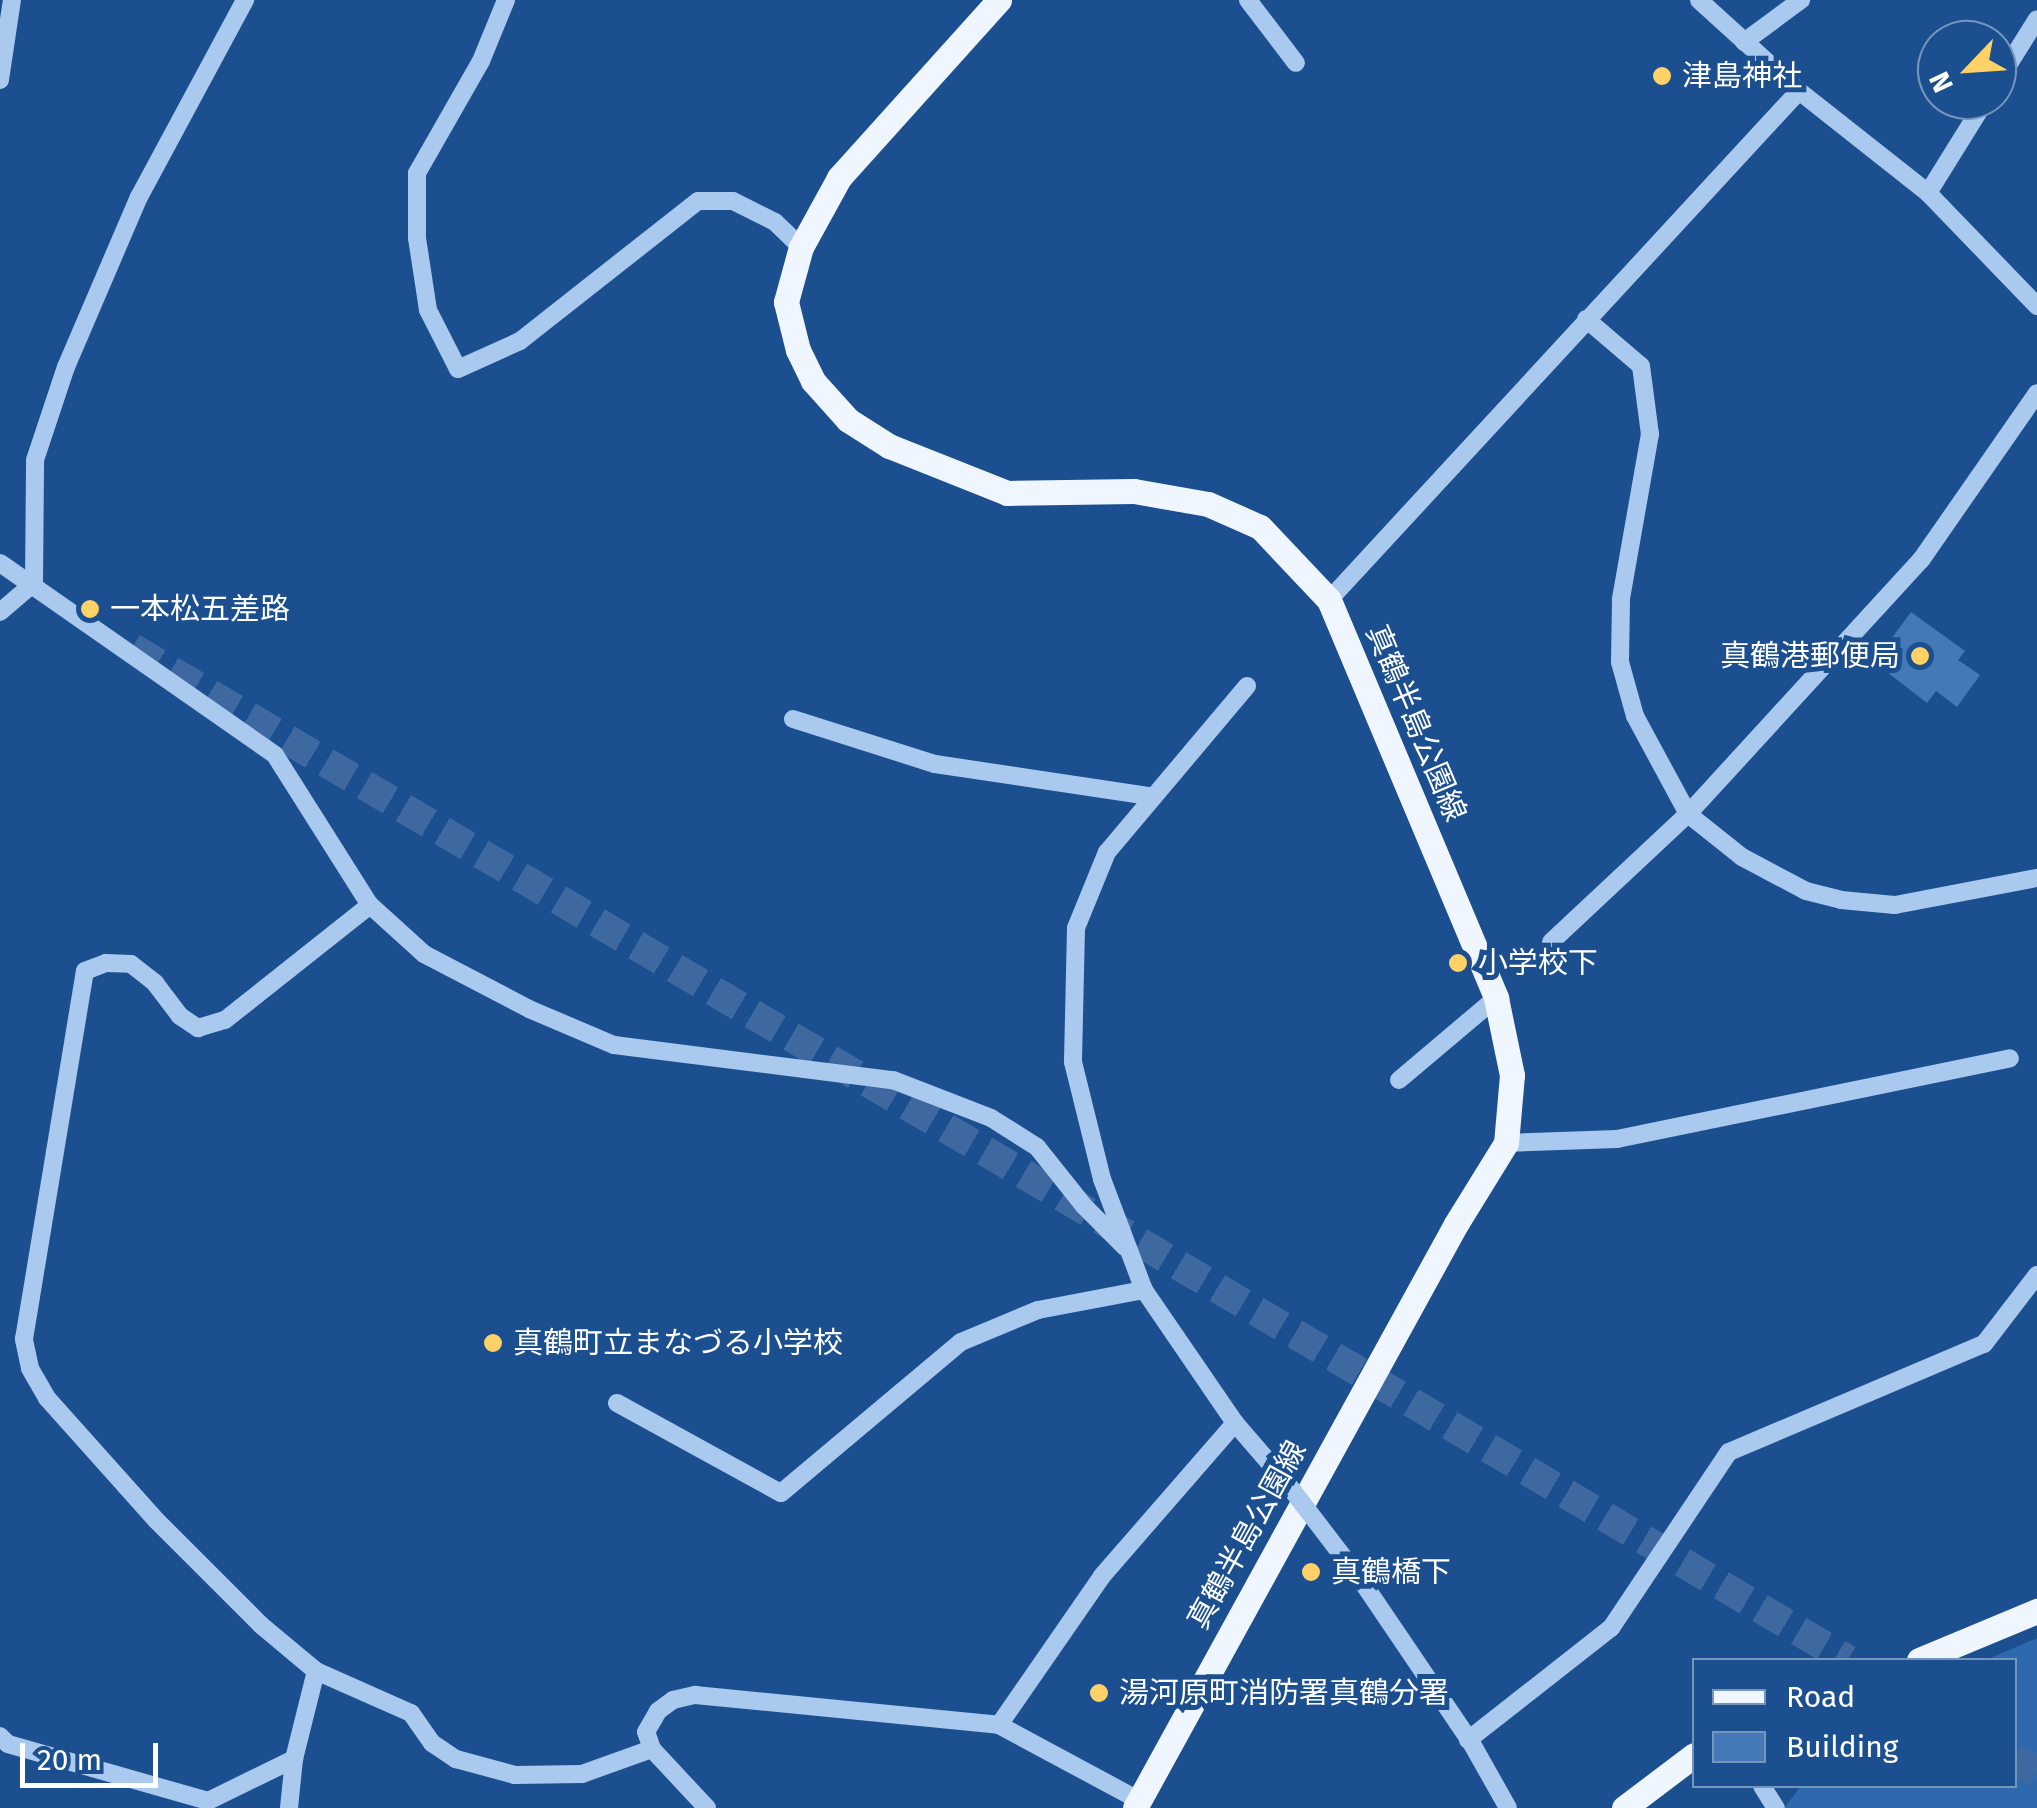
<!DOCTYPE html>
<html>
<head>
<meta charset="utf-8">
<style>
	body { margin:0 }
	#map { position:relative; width:2037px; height:1808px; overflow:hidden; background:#1b4f8f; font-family:"Fira Sans","Noto Sans JP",sans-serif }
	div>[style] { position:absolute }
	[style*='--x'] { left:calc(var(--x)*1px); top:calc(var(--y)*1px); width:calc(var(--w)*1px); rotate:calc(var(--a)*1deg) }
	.green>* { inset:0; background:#2e69ad }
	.building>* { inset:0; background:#4478b7 }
	.highway-tunnel>* { height:30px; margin-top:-15px; transform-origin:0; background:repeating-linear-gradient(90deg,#3d69a0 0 30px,transparent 0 45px) }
	.minor>* { height:18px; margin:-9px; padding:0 9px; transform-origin:9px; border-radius:9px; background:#a9c9ee }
	.major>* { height:25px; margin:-12.5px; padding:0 12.5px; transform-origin:12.5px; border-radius:12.5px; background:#f0f6ff }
	.minor-bridge>* { height:18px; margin:-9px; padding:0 9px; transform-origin:9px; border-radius:9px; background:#a9c9ee }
	.dots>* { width:28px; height:28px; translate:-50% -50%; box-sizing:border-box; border:5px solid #1b4f8f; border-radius:50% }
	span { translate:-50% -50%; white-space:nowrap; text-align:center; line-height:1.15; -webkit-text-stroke:10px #1b4f8f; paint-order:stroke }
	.poi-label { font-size:30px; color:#fff }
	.left { translate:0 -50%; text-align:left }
	.right { translate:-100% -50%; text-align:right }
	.street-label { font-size:30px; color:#fff }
	.legend { position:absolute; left:1692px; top:1658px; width:325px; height:130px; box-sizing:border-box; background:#1b4f8f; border:2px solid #7695bc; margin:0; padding:12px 18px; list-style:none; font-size:30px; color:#fff }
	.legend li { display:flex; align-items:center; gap:20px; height:50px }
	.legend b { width:50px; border:2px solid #7695bc }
	.north { position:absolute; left:1917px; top:20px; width:100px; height:100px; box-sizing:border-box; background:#1b4f8f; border:2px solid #7695bc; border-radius:50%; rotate:245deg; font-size:28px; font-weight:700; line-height:40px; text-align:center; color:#fff }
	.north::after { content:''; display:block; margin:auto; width:35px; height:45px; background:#ffd166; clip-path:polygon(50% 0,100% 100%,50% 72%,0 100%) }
	.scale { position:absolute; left:20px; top:1743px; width:138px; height:45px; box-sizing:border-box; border:5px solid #fff; border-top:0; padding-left:12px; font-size:30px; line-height:35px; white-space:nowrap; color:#fff; -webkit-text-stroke:8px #1b4f8f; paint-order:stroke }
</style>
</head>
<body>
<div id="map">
	<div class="green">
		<i style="clip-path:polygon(2037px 1638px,2037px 1808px,1784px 1808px,1801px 1786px,2014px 1786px,2014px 1660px,1986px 1660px)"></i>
	</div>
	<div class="building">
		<i style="clip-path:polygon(1911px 612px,1965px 651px,1958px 660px,1980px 675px,1957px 707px,1936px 691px,1927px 703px,1874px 662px)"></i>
	</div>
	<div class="highway-tunnel">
		<i style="--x:132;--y:648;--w:1992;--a:30.53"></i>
		<i style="--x:2014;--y:1759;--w:26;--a:29"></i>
	</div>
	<div class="minor">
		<i style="--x:506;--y:0;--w:66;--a:112.3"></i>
		<i style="--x:481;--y:61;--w:129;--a:119.7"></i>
		<i style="--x:417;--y:173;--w:65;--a:90"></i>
		<i style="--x:417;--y:238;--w:73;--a:81.3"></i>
		<i style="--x:428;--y:310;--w:66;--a:63"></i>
		<i style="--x:458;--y:369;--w:68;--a:-24.3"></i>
		<i style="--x:520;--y:341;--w:226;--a:-38.2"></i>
		<i style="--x:698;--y:201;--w:35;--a:0"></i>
		<i style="--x:733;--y:201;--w:47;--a:26.6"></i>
		<i style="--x:775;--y:222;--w:36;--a:44"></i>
		<i style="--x:1248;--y:0;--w:79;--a:52.7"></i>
		<i style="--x:1699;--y:0;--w:135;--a:42.3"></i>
		<i style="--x:1799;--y:91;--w:164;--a:38.3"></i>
		<i style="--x:1928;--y:193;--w:157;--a:46"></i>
		<i style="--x:1744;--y:42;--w:71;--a:-36.4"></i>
		<i style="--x:0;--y:80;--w:81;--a:-81.5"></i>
		<i style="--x:1997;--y:83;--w:75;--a:-58"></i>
		<i style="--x:1928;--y:193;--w:110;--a:-58.1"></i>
		<i style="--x:1586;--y:319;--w:72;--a:40.5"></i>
		<i style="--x:1641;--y:366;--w:69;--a:82.5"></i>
		<i style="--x:1650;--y:434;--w:168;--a:100"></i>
		<i style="--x:1621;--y:599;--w:63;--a:90.9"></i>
		<i style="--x:1620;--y:662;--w:56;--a:74.5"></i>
		<i style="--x:1635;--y:716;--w:111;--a:61.6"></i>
		<i style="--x:1688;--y:814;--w:69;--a:38.5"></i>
		<i style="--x:1742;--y:857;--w:72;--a:28"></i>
		<i style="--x:1806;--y:891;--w:36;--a:14"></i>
		<i style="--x:1841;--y:900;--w:54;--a:5.3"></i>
		<i style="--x:1895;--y:905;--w:145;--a:-10.8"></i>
		<i style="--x:0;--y:563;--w:335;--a:34.9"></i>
		<i style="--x:275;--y:755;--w:178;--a:57.7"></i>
		<i style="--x:370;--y:905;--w:73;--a:42.2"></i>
		<i style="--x:424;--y:954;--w:119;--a:27.6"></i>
		<i style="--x:529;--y:1009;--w:92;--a:23"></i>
		<i style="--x:614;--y:1045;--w:281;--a:7.2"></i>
		<i style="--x:893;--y:1080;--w:105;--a:21.2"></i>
		<i style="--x:991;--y:1118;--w:54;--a:32.2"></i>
		<i style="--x:1037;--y:1147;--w:75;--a:51.5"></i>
		<i style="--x:1084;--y:1206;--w:58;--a:45"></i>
		<i style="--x:1329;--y:600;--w:693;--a:-47.28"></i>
		<i style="--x:0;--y:612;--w:45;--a:-40.5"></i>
		<i style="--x:34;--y:583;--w:123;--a:-89.5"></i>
		<i style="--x:35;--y:460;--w:98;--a:-71.6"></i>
		<i style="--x:66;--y:367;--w:185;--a:-66.8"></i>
		<i style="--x:139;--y:197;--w:224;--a:-61.7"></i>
		<i style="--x:1247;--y:686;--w:217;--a:130.1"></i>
		<i style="--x:1107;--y:852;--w:82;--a:112.2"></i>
		<i style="--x:1076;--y:928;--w:134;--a:91.3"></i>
		<i style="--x:1073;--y:1062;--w:121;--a:76.1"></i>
		<i style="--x:1102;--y:1179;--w:119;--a:69.3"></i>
		<i style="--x:1144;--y:1290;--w:161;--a:55.6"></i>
		<i style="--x:1235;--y:1423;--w:78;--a:49.2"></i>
		<i style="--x:793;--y:719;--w:149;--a:17.6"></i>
		<i style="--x:935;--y:764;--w:217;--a:8.5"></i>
		<i style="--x:1551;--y:942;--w:187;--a:-43.1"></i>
		<i style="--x:1688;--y:814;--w:345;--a:-47.5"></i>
		<i style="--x:1921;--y:560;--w:203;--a:-55.2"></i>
		<i style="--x:1399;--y:1080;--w:127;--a:-40.2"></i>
		<i style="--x:1506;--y:1143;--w:111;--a:-2.1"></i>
		<i style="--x:1617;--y:1139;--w:401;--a:-11.6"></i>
		<i style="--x:617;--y:1403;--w:187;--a:28.8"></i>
		<i style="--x:781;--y:1493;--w:235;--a:-40"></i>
		<i style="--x:961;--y:1342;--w:83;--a:-22.6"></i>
		<i style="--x:1038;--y:1310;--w:108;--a:-10.7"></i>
		<i style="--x:1361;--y:1580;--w:198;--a:55.9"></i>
		<i style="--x:1472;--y:1744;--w:73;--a:60.6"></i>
		<i style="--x:316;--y:1671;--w:72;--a:-140.1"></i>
		<i style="--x:261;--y:1625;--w:148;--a:-135"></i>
		<i style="--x:156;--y:1520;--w:164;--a:-131.8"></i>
		<i style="--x:47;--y:1398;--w:34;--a:-120"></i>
		<i style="--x:30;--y:1368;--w:30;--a:-102"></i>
		<i style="--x:24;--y:1339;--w:373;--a:-80.6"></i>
		<i style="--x:85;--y:971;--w:22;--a:-21"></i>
		<i style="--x:106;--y:963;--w:25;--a:2"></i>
		<i style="--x:131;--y:964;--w:31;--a:38"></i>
		<i style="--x:155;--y:983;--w:41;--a:52.9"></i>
		<i style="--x:180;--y:1016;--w:22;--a:34"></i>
		<i style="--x:198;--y:1028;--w:28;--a:-17"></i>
		<i style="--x:225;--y:1020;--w:185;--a:-38.4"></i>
		<i style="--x:999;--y:1725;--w:181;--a:-55.3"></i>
		<i style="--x:1102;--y:1576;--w:203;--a:-49"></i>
		<i style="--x:0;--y:1736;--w:11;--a:45"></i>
		<i style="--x:8;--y:1744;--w:208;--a:15.9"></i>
		<i style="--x:208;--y:1801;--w:96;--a:-26"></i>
		<i style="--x:1468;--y:1740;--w:182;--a:-38.1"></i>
		<i style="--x:1611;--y:1628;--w:212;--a:-56.2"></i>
		<i style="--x:1729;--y:1452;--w:277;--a:-23"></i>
		<i style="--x:1984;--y:1344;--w:87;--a:-52.5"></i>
		<i style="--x:1762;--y:1786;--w:26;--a:58"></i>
		<i style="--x:289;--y:1808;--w:49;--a:-84.2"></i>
		<i style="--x:294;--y:1759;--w:91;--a:-76"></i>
		<i style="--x:316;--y:1671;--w:104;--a:23.9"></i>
		<i style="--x:411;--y:1713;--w:37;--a:55"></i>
		<i style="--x:432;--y:1743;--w:29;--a:34"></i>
		<i style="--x:456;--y:1759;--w:61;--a:15.2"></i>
		<i style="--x:515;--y:1775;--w:67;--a:-0.9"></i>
		<i style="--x:582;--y:1774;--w:74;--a:-19.7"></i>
		<i style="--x:707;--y:1808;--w:81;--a:-133"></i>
		<i style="--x:652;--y:1749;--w:18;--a:-109"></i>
		<i style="--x:646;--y:1732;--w:24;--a:-60"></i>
		<i style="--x:658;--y:1711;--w:19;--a:-36"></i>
		<i style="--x:673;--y:1700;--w:23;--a:-13"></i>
		<i style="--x:695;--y:1695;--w:305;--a:5.6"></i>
		<i style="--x:999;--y:1725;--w:158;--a:28.3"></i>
	</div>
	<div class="major">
		<i style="--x:999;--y:0;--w:239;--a:132"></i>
		<i style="--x:839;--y:178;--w:79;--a:118.8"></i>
		<i style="--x:801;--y:247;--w:57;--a:105.3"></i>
		<i style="--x:786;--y:302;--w:49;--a:76"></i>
		<i style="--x:798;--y:350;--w:34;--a:64"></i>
		<i style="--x:813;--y:381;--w:52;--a:48.1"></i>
		<i style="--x:848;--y:420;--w:49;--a:32.4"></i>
		<i style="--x:889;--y:446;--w:127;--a:21.7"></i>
		<i style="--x:1007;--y:493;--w:127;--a:-0.9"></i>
		<i style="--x:1134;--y:491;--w:75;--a:10"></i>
		<i style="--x:1208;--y:504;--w:57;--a:23.9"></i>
		<i style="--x:1260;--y:527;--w:100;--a:46.6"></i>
		<i style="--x:1329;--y:600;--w:432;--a:67.2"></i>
		<i style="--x:1496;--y:998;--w:79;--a:78.3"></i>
		<i style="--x:1512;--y:1075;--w:68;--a:95"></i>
		<i style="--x:1506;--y:1143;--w:95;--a:121.7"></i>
		<i style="--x:1456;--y:1224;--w:666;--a:118.8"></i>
		<i style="--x:1919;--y:1660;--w:128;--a:-22.6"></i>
		<i style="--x:1624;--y:1808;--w:88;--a:-37.1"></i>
	</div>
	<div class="minor-bridge">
		<i style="--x:1286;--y:1482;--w:123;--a:52.6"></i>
	</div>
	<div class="dots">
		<i style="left:1662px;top:76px;background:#ffd166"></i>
		<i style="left:90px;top:609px;background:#ffd166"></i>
		<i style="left:1920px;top:656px;background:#ffd166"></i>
		<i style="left:1458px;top:963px;background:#ffd166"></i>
		<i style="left:493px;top:1343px;background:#ffd166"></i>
		<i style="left:1311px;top:1572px;background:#ffd166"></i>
		<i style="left:1099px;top:1693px;background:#ffd166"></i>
	</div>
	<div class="poi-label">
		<span class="left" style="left:1682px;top:76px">津島神社</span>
		<span class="left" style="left:110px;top:609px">一本松五差路</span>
		<span class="right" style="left:1900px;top:656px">真鶴港郵便局</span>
		<span class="left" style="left:1478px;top:963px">小学校下</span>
		<span class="left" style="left:513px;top:1343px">真鶴町立まなづる小学校</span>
		<span class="left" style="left:1331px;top:1572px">真鶴橋下</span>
		<span class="left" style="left:1119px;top:1693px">湯河原町消防署真鶴分署</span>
	</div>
	<div class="street-label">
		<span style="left:1416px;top:723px;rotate:67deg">真鶴半島公園線</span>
		<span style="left:1247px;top:1535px;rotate:-61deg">真鶴半島公園線</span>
	</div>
	<ul class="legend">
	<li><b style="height:12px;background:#f0f6ff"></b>Road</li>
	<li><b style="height:28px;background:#4478b7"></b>Building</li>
	</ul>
	<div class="north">N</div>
	<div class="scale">20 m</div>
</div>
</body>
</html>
